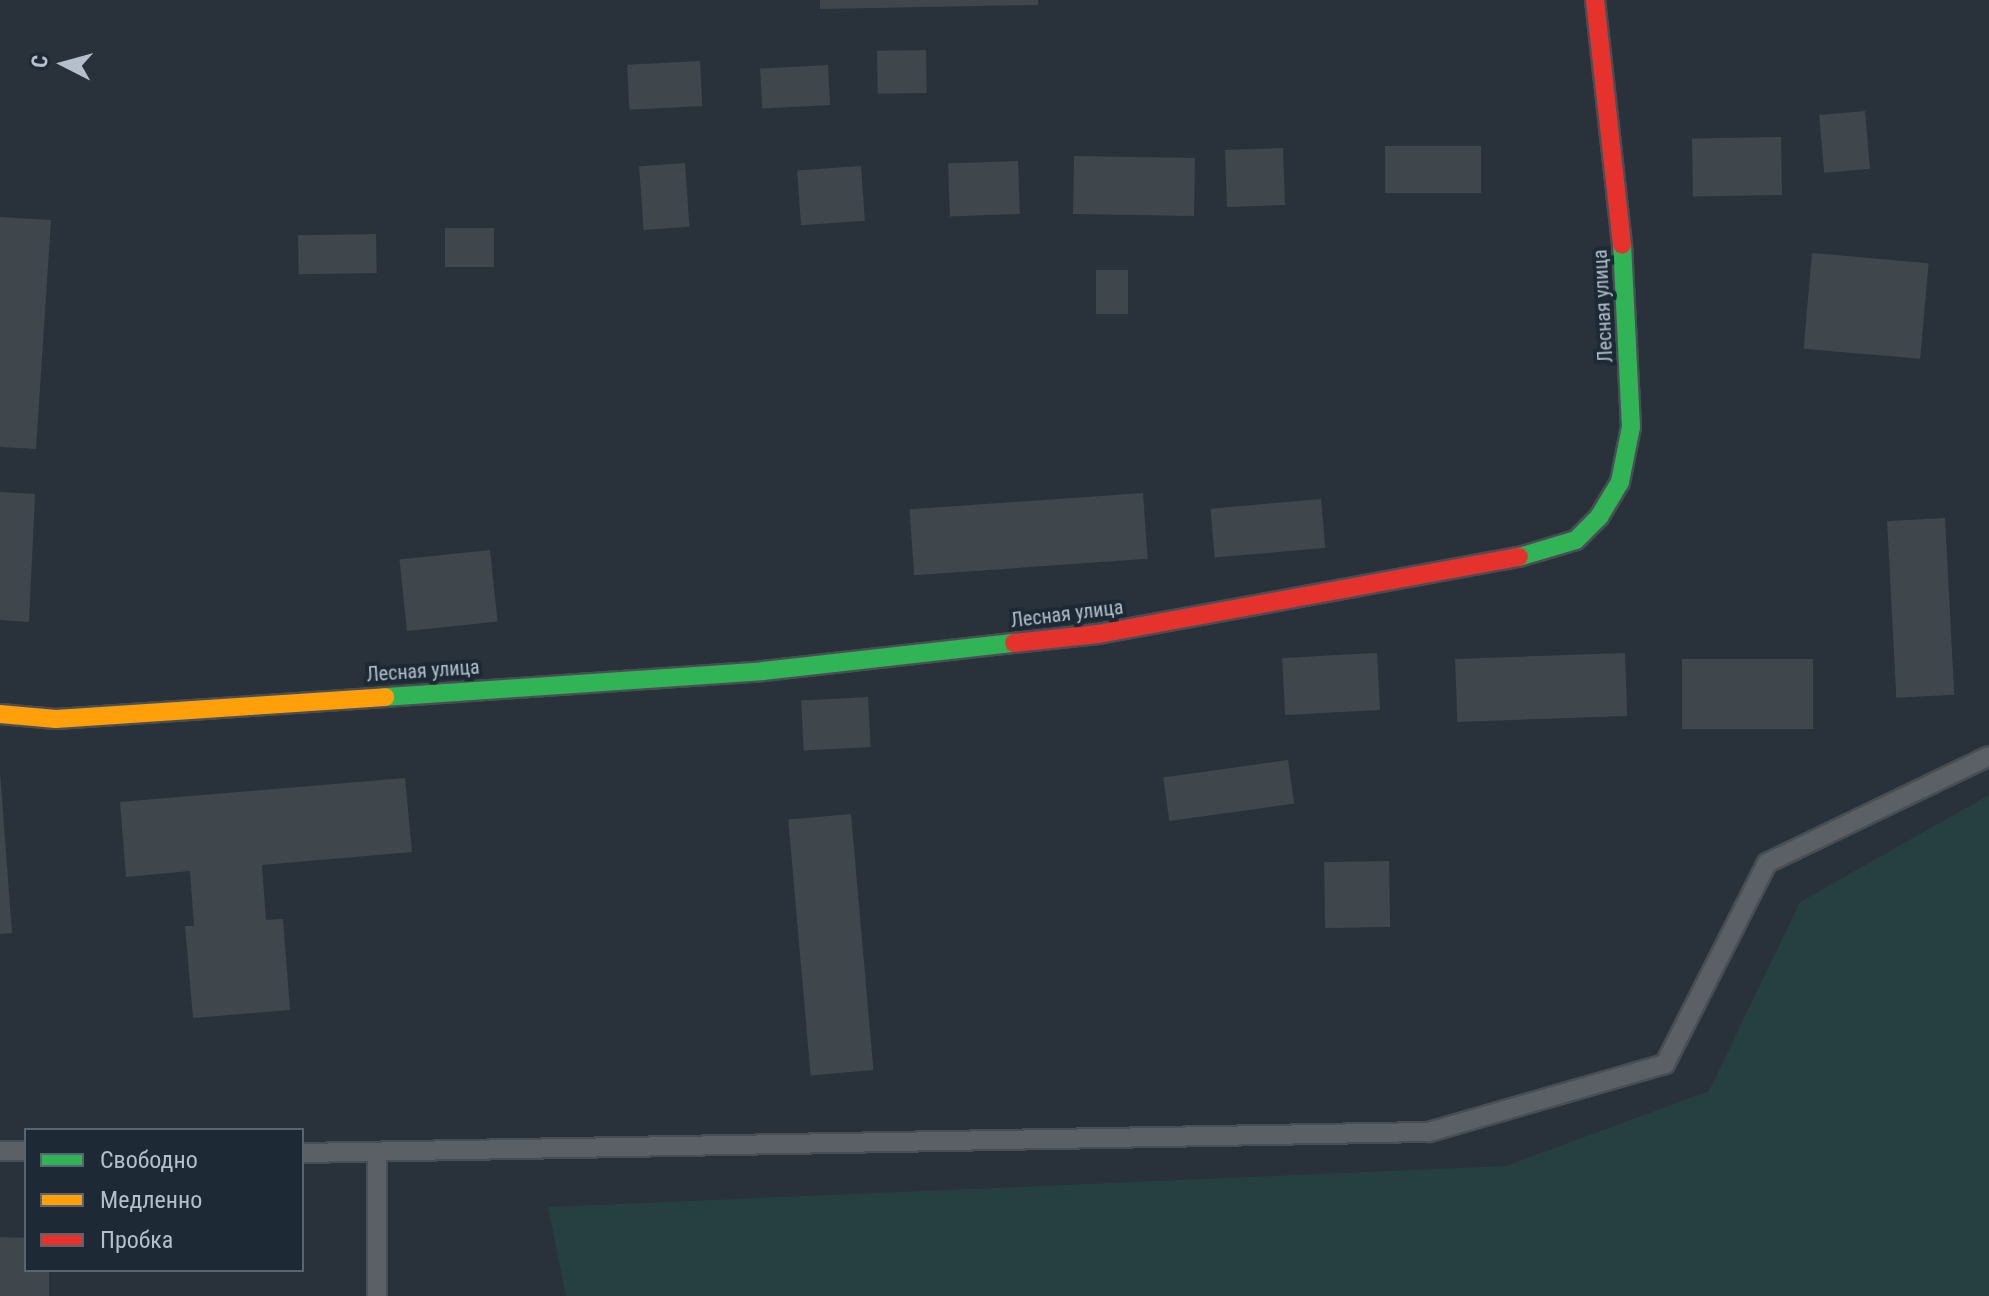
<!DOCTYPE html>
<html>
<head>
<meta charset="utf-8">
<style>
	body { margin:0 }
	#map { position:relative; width:1989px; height:1296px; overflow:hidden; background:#29323a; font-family:"Roboto Condensed",sans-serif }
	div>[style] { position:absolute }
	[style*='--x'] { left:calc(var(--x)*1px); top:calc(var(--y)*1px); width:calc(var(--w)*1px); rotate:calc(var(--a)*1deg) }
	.green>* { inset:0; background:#263f40 }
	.building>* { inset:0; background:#3f474d; transform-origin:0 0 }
	.roads { filter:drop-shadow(2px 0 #484e54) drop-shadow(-2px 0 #484e54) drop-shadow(0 2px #484e54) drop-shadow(0 -2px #484e54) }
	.lane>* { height:18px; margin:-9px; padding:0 9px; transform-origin:9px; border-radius:9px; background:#5b6067 }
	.fast>* { height:18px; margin:-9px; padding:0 9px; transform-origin:9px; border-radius:9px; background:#30b455 }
	.slow>* { height:18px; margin:-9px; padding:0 9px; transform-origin:9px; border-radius:9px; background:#ff9f0a }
	.jam>* { height:18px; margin:-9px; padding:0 9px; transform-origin:9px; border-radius:9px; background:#e5322d }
	span { translate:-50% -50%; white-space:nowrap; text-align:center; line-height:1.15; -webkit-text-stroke:8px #1d2a35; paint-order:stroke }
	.street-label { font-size:20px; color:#b4bfcb }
	.legend { position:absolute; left:24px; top:1128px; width:280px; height:144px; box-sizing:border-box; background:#1d2a35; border:2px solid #596671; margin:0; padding:10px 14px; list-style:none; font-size:24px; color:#b4bfcb }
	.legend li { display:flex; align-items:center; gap:16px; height:40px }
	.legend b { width:40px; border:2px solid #596671 }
	.north { position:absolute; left:24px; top:24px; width:80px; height:80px; -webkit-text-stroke:6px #1d2a35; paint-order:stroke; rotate:276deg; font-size:22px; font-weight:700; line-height:32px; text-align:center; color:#b4bfcb }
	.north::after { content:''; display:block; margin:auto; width:28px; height:36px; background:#b4bfcb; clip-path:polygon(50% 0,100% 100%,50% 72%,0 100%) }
</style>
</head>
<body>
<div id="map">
	<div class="green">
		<i style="clip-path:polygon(1989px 795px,1989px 1296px,566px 1296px,548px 1207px,1506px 1166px,1709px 1091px,1800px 902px)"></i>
	</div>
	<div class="building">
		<i style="clip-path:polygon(820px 0,1038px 0,1038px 5px,820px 9px)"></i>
		<i style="left:926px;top:50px;width:43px;height:49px;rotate:89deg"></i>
		<i style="left:700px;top:61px;width:45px;height:73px;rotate:87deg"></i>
		<i style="left:828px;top:65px;width:40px;height:68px;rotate:87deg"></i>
		<i style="left:1865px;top:111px;width:58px;height:46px;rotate:85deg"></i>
		<i style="left:1781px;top:137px;width:58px;height:89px;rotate:89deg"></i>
		<i style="left:1481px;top:146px;width:47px;height:96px;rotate:90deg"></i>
		<i style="left:1283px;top:148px;width:57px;height:58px;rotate:88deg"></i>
		<i style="left:1195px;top:158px;width:58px;height:121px;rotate:91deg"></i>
		<i style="left:1018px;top:161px;width:53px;height:70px;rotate:88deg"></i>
		<i style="left:685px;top:163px;width:64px;height:46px;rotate:86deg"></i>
		<i style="left:861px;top:166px;width:55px;height:64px;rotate:86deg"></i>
		<i style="clip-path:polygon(0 217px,51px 220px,36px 449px,0 447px)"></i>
		<i style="left:494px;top:228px;width:39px;height:49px;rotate:90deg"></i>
		<i style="left:376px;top:234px;width:39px;height:78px;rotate:89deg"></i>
		<i style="left:1812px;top:253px;width:117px;height:96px;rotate:5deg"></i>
		<i style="left:1096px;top:270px;width:32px;height:44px"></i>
		<i style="clip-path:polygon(0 492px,35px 494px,29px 622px,0 620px)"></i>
		<i style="left:1143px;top:493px;width:66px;height:234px;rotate:86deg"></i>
		<i style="left:1321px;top:499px;width:49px;height:111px;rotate:85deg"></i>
		<i style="left:1945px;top:518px;width:177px;height:58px;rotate:87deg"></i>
		<i style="left:490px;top:550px;width:72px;height:91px;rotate:84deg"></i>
		<i style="left:1377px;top:653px;width:57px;height:95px;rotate:87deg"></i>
		<i style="left:1625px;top:653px;width:63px;height:170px;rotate:88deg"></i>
		<i style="left:1682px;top:659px;width:131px;height:70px"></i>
		<i style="left:868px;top:697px;width:50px;height:67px;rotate:87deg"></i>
		<i style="left:1288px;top:760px;width:44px;height:126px;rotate:82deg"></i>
		<i style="clip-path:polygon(0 772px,12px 933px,0 934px)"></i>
		<i style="clip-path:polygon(405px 778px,412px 852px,262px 865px,266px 920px,283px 919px,290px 1010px,193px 1018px,185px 926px,194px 926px,190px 871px,126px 877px,120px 802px)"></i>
		<i style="left:851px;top:814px;width:257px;height:63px;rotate:85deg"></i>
		<i style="left:1389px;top:861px;width:66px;height:65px;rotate:89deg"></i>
		<i style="clip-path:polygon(0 1237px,26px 1238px,26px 1270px,49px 1270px,49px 1296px,0 1296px)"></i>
	</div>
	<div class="roads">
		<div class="lane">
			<i style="--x:0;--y:1151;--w:26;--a:0"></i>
			<i style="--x:302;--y:1153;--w:1127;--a:-1.07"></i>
			<i style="--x:1429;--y:1132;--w:246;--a:-16.1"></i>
			<i style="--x:1665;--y:1064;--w:225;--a:-63.1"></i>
			<i style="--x:1767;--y:863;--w:246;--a:-25.7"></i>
			<i style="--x:377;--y:1154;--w:142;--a:90"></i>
		</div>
		<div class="fast">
			<i style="--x:1519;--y:557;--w:59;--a:-16.6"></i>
			<i style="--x:1576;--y:540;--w:33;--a:-45"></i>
			<i style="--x:1599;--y:517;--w:41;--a:-59"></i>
			<i style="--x:1620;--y:482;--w:56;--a:-78.7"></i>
			<i style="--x:1631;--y:427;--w:182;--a:-92.8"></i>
			<i style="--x:385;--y:697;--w:379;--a:-3.9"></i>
			<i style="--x:763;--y:671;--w:253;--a:-6.4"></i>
		</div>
		<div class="slow">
			<i style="--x:0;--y:714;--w:56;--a:5.1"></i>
			<i style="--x:56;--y:719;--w:330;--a:-3.8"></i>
		</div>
		<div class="jam">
			<i style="--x:1595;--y:0;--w:246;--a:83.7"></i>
			<i style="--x:1014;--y:643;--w:84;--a:-6.1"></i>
			<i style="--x:1098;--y:634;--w:428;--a:-10.4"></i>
		</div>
	</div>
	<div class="street-label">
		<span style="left:1603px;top:306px;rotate:-93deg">Лесная улица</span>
		<span style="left:1067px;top:614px;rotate:-7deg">Лесная улица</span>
		<span style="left:423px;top:671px;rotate:-4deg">Лесная улица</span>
	</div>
	<ul class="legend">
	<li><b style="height:10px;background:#30b455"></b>Свободно</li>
	<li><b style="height:10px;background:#ff9f0a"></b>Медленно</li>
	<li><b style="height:10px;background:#e5322d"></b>Пробка</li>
	</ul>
	<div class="north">С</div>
</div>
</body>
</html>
